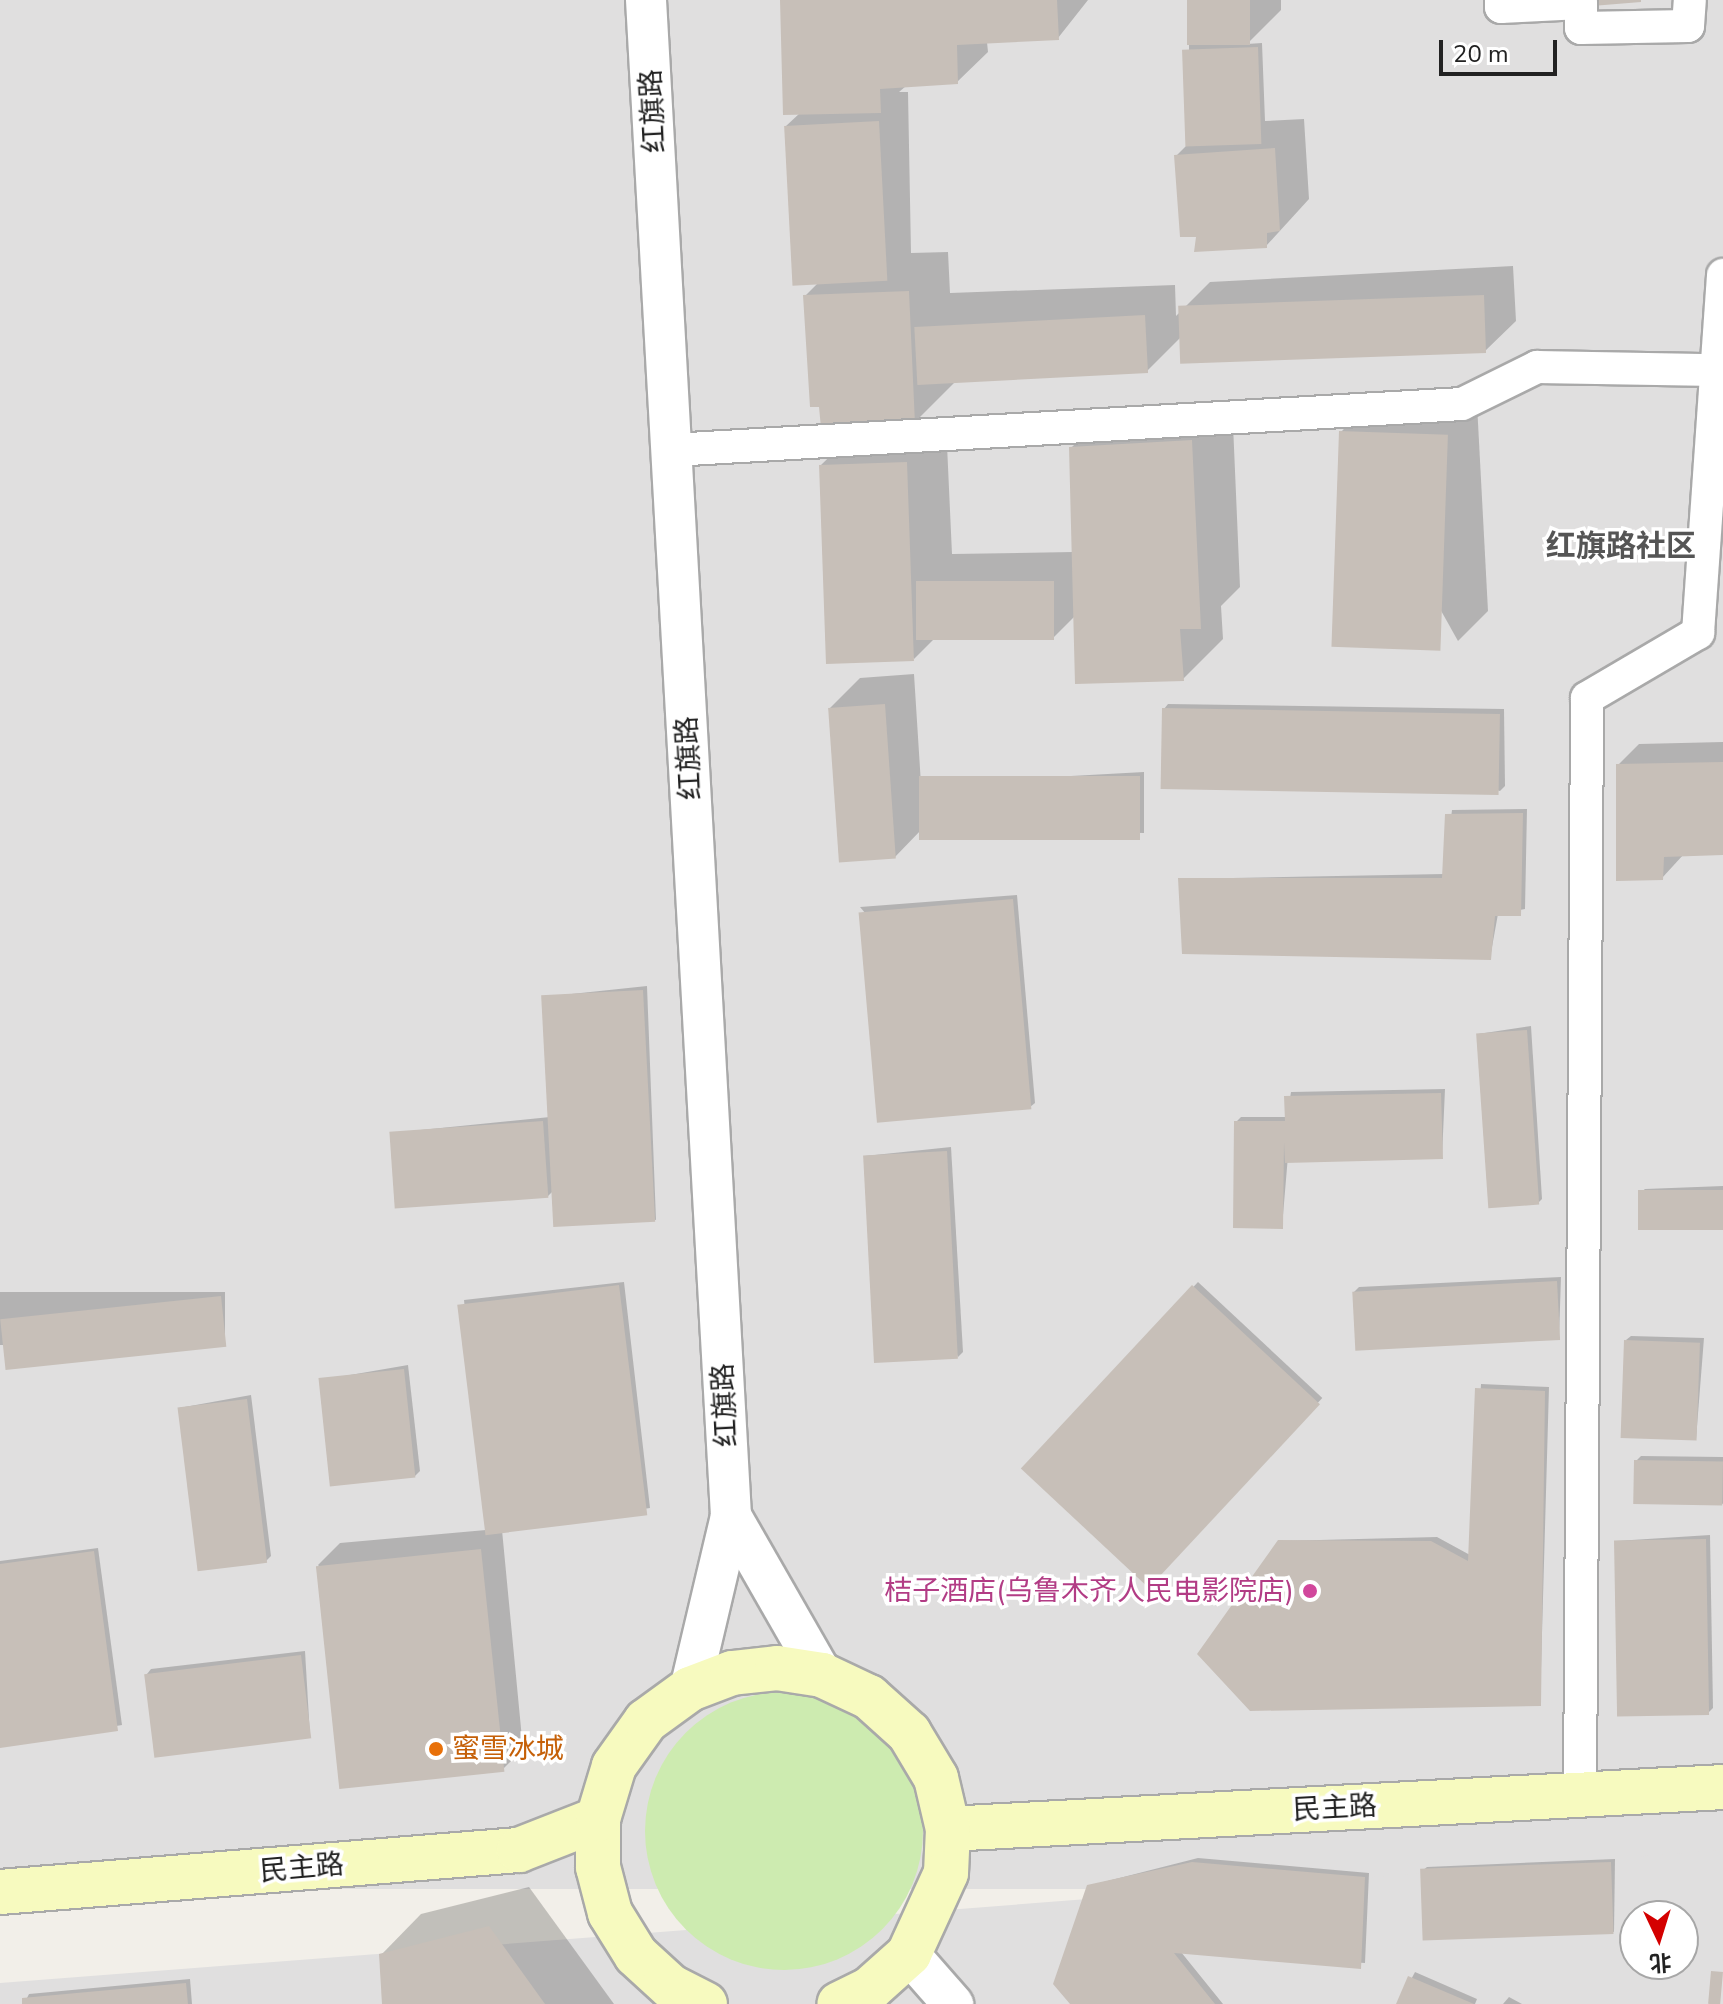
<!DOCTYPE html>
<html>
<head>
<meta charset="utf-8">
<style>
	body { margin:0 }
	#map { position:relative; width:1723px; height:2004px; overflow:hidden; background:#f2efe9; font-family:"Nunito Sans","Noto Sans SC",sans-serif }
	div>[style] { position:absolute }
	[style*='--x'] { left:calc(var(--x)*1px); top:calc(var(--y)*1px); width:calc(var(--w)*1px); rotate:calc(var(--a)*1deg) }
	.residential>* { inset:0; background:#e0dfdf; transform-origin:0 0 }
	.grass>* { inset:0; background:#cdebb0 }
	.round { border-radius:50% }
	.shadow>* { inset:0; background:#0003; transform-origin:0 0 }
	.building>* { inset:0; background:#c7bfb8; transform-origin:0 0 }
	.roads { filter:drop-shadow(2px 0 #a9a9a9) drop-shadow(-2px 0 #a9a9a9) drop-shadow(0 2px #a9a9a9) drop-shadow(0 -2px #a9a9a9) }
	.minor>* { height:32px; margin:-16px; padding:0 16px; transform-origin:16px; border-radius:16px; background:#fff }
	.tertiary>* { height:40px; margin:-20px; padding:0 20px; transform-origin:20px; border-radius:20px; background:#fff }
	.secondary>* { height:44px; margin:-22px; padding:0 22px; transform-origin:22px; border-radius:22px; background:#f7fabf }
	.dots>* { width:22px; height:22px; translate:-50% -50%; box-sizing:border-box; border:4px solid #fff; border-radius:50% }
	span { translate:-50% -50%; white-space:nowrap; text-align:center; line-height:1.15; -webkit-text-stroke:7px #fff; paint-order:stroke }
	.street-label { font-size:28px; color:#222 }
	.hotel-label { font-size:28px; color:#b23c85 }
	.right { translate:-100% -50%; text-align:right }
	.food-label { font-size:28px; color:#c56008 }
	.left { translate:0 -50%; text-align:left }
	.neighbourhood-label { font-size:30px; color:#555; font-weight:700 }
	.north { position:absolute; left:1619px; top:1900px; width:80px; height:80px; box-sizing:border-box; background:#fff; border:2px solid #a7a7a7; border-radius:50%; rotate:176deg; font-size:22px; font-weight:700; line-height:32px; text-align:center; color:#222 }
	.north::after { content:''; display:block; margin:auto; width:28px; height:36px; background:#d40000; clip-path:polygon(50% 0,100% 100%,50% 72%,0 100%) }
	.scale { position:absolute; left:1439px; top:40px; width:118px; height:36px; box-sizing:border-box; border:4px solid #222; border-top:0; padding-left:10px; font-size:24px; line-height:28px; white-space:nowrap; color:#222; -webkit-text-stroke:6px #fff; paint-order:stroke }
</style>
</head>
<body>
<div id="map">
	<div class="residential">
		<i style="left:0;top:0;width:1723px;height:1889px"></i>
		<i style="clip-path:polygon(evenodd,1723px 1850px,1723px 2004px,0 2004px,0 1983px,1723px 1850px,1635px 1916px,1683px 1916px,1683px 1964px,1635px 1964px,1635px 1916px)"></i>
	</div>
	<div class="grass">
		<i class="round" style="left:645px;top:1692px;width:278px;height:278px"></i>
	</div>
	<div class="shadow">
		<i style="clip-path:polygon(783px 0,1088px 0,1058px 38px,987px 42px,988px 52px,957px 82px,906px 86px,899px 92px,908px 92px,911px 253px,948px 252px,950px 293px,1175px 285px,1176px 316px,1210px 282px,1513px 266px,1516px 321px,1485px 351px,1180px 338px,1147px 371px,956px 381px,913px 424px,946px 423px,952px 554px,1073px 552px,1071px 448px,1111px 408px,1232px 401px,1240px 587px,1221px 606px,1223px 639px,1183px 679px,1075px 616px,1053px 638px,933px 640px,914px 659px,821px 465px,862px 425px,805px 296px,817px 284px,786px 126px,800px 113px)"></i>
		<i style="clip-path:polygon(1189px 0,1281px 0,1281px 10px,1247px 44px,1262px 43px,1265px 121px,1304px 119px,1309px 199px,1266px 246px,1198px 235px,1176px 156px,1189px 143px)"></i>
		<i style="clip-path:polygon(1371px 401px,1477px 404px,1488px 611px,1458px 641px,1341px 432px)"></i>
		<i style="clip-path:polygon(914px 674px,921px 784px,1144px 772px,1144px 833px,922px 829px,894px 858px,830px 708px,860px 678px)"></i>
		<i style="clip-path:polygon(1168px 704px,1504px 709px,1505px 786px,1500px 791px,1164px 709px)"></i>
		<i style="clip-path:polygon(1723px 742px,1723px 853px,1684px 854px,1662px 878px,1618px 765px,1639px 744px)"></i>
		<i style="clip-path:polygon(1527px 809px,1525px 909px,1498px 914px,1490px 958px,1180px 879px,1444px 874px,1452px 810px)"></i>
		<i style="clip-path:polygon(1017px 895px,1035px 1103px,1030px 1107px,860px 907px)"></i>
		<i style="clip-path:polygon(647px 986px,656px 1220px,554px 1190px,548px 1196px,391px 1133px,550px 1117px,543px 997px)"></i>
		<i style="clip-path:polygon(1531px 1026px,1542px 1199px,1537px 1204px,1478px 1034px)"></i>
		<i style="clip-path:polygon(1445px 1089px,1442px 1157px,1288px 1156px,1282px 1227px,1236px 1122px,1241px 1117px,1287px 1117px,1291px 1092px)"></i>
		<i style="clip-path:polygon(951px 1147px,963px 1352px,958px 1357px,865px 1156px)"></i>
		<i style="clip-path:polygon(1723px 1186px,1723px 1228px,1640px 1193px,1645px 1189px)"></i>
		<i style="clip-path:polygon(1561px 1277px,1559px 1338px,1354px 1292px,1359px 1287px)"></i>
		<i style="clip-path:polygon(624px 1282px,650px 1508px,502px 1530px,523px 1749px,502px 1770px,318px 1565px,340px 1543px,486px 1530px,464px 1300px)"></i>
		<i style="left:1198px;top:1282px;width:170px;height:255px;rotate:43deg"></i>
		<i style="left:225px;top:1292px;width:53px;height:226px;rotate:90deg"></i>
		<i style="clip-path:polygon(1631px 1336px,1704px 1338px,1696px 1439px,1626px 1340px)"></i>
		<i style="clip-path:polygon(408px 1365px,420px 1471px,415px 1476px,321px 1380px)"></i>
		<i style="clip-path:polygon(1481px 1384px,1549px 1387px,1540px 1704px,1280px 1541px,1437px 1537px,1470px 1555px)"></i>
		<i style="clip-path:polygon(251px 1395px,271px 1556px,266px 1561px,179px 1408px)"></i>
		<i style="clip-path:polygon(1641px 1456px,1723px 1457px,1723px 1504px,1636px 1461px)"></i>
		<i style="clip-path:polygon(1710px 1535px,1713px 1708px,1708px 1713px,1616px 1541px)"></i>
		<i style="clip-path:polygon(98px 1548px,122px 1725px,0 1746px,0 1561px)"></i>
		<i style="clip-path:polygon(305px 1651px,310px 1736px,147px 1674px,151px 1669px)"></i>
		<i style="clip-path:polygon(1198px 1858px,1369px 1873px,1365px 1963px,1181px 1952px,1223px 2004px,1073px 2004px,1088px 1886px)"></i>
		<i style="clip-path:polygon(1615px 1859px,1614px 1932px,1422px 1871px,1427px 1867px)"></i>
		<i style="clip-path:polygon(529px 1887px,614px 2004px,384px 2004px,381px 1955px,421px 1914px)"></i>
		<i style="clip-path:polygon(1415px 1972px,1477px 1999px,1475px 2004px,1398px 2004px)"></i>
		<i style="clip-path:polygon(190px 1979px,192px 2004px,24px 2004px,29px 1994px)"></i>
		<i style="clip-path:polygon(1509px 1997px,1522px 2004px,1503px 2004px)"></i>
	</div>
	<div class="building">
		<i style="clip-path:polygon(780px 0,1057px 0,1059px 40px,957px 45px,958px 84px,880px 89px,881px 113px,783px 115px)"></i>
		<i style="left:1187px;top:0;width:63px;height:45px"></i>
		<i style="clip-path:polygon(1592px 0,1641px 0,1641px 2px,1592px 6px)"></i>
		<i style="left:1258px;top:47px;width:97px;height:76px;rotate:88deg"></i>
		<i style="left:879px;top:121px;width:160px;height:95px;rotate:87deg"></i>
		<i style="clip-path:polygon(1275px 148px,1280px 231px,1267px 233px,1267px 248px,1194px 252px,1196px 237px,1180px 237px,1174px 155px)"></i>
		<i style="clip-path:polygon(909px 291px,915px 424px,821px 428px,819px 407px,810px 407px,803px 295px)"></i>
		<i style="left:1484px;top:295px;width:58px;height:306px;rotate:88deg"></i>
		<i style="left:1145px;top:315px;width:58px;height:231px;rotate:87deg"></i>
		<i style="left:1339px;top:431px;width:109px;height:216px;rotate:2deg"></i>
		<i style="clip-path:polygon(1192px 440px,1201px 629px,1180px 629px,1184px 681px,1075px 684px,1069px 447px)"></i>
		<i style="left:907px;top:462px;width:199px;height:88px;rotate:88deg"></i>
		<i style="left:1054px;top:581px;width:59px;height:138px;rotate:90deg"></i>
		<i style="left:885px;top:704px;width:155px;height:57px;rotate:86deg"></i>
		<i style="left:1162px;top:708px;width:338px;height:81px;rotate:1deg"></i>
		<i style="clip-path:polygon(1723px 762px,1723px 855px,1664px 857px,1663px 880px,1616px 881px,1616px 764px)"></i>
		<i style="left:1140px;top:776px;width:64px;height:221px;rotate:90deg"></i>
		<i style="clip-path:polygon(1523px 813px,1521px 916px,1495px 916px,1491px 960px,1182px 954px,1178px 878px,1442px 878px,1445px 814px)"></i>
		<i style="left:1013px;top:899px;width:211px;height:155px;rotate:85deg"></i>
		<i style="left:643px;top:990px;width:232px;height:102px;rotate:87deg"></i>
		<i style="left:1527px;top:1030px;width:175px;height:51px;rotate:86deg"></i>
		<i style="clip-path:polygon(1441px 1093px,1443px 1159px,1285px 1163px,1284px 1142px,1283px 1229px,1233px 1228px,1234px 1121px,1285px 1121px,1284px 1096px)"></i>
		<i style="left:543px;top:1121px;width:77px;height:154px;rotate:86deg"></i>
		<i style="left:947px;top:1151px;width:208px;height:84px;rotate:87deg"></i>
		<i style="left:1723px;top:1190px;width:40px;height:85px;rotate:90deg"></i>
		<i style="left:1557px;top:1281px;width:59px;height:205px;rotate:87deg"></i>
		<i style="left:619px;top:1285px;width:232px;height:163px;rotate:83deg"></i>
		<i style="left:1192px;top:1285px;width:175px;height:251px;rotate:43deg"></i>
		<i style="left:221px;top:1296px;width:51px;height:222px;rotate:84deg"></i>
		<i style="left:1624px;top:1340px;width:76px;height:98px;rotate:2deg"></i>
		<i style="left:404px;top:1369px;width:109px;height:86px;rotate:84deg"></i>
		<i style="clip-path:polygon(1475px 1388px,1545px 1391px,1541px 1706px,1250px 1711px,1197px 1654px,1278px 1540px,1431px 1541px,1468px 1561px)"></i>
		<i style="left:247px;top:1399px;width:165px;height:70px;rotate:83deg"></i>
		<i style="left:1634px;top:1460px;width:89px;height:44px;rotate:1deg"></i>
		<i style="left:1706px;top:1539px;width:176px;height:92px;rotate:89deg"></i>
		<i style="left:481px;top:1549px;width:224px;height:166px;rotate:84deg"></i>
		<i style="clip-path:polygon(94px 1551px,118px 1731px,0 1748px,0 1564px)"></i>
		<i style="left:301px;top:1655px;width:84px;height:158px;rotate:83deg"></i>
		<i style="clip-path:polygon(1192px 1862px,1365px 1877px,1361px 1969px,1174px 1953px,1215px 2004px,1070px 2004px,1053px 1984px,1087px 1885px)"></i>
		<i style="left:1611px;top:1862px;width:72px;height:191px;rotate:88deg"></i>
		<i style="clip-path:polygon(489px 1926px,545px 2004px,382px 2004px,379px 1954px)"></i>
		<i style="left:1711px;top:1971px;width:12px;height:33px;rotate:5deg"></i>
		<i style="clip-path:polygon(1408px 1976px,1474px 2004px,1396px 2004px)"></i>
		<i style="clip-path:polygon(186px 1983px,188px 2004px,22px 2004px,22px 1998px)"></i>
	</div>
	<div class="roads">
		<div class="minor">
			<i style="--x:1501;--y:0;--w:7;--a:90"></i>
			<i style="--x:1501;--y:7;--w:80;--a:-2.9"></i>
			<i style="--x:1581;--y:3;--w:25;--a:90"></i>
			<i style="--x:1581;--y:28;--w:107;--a:-1.1"></i>
			<i style="--x:1688;--y:26;--w:26;--a:-86"></i>
			<i style="--x:672;--y:450;--w:791;--a:-3.33"></i>
			<i style="--x:1462;--y:404;--w:84;--a:-26.3"></i>
			<i style="--x:1537;--y:367;--w:179;--a:1"></i>
			<i style="--x:1580;--y:1794;--w:1096;--a:-89.63"></i>
			<i style="--x:1587;--y:698;--w:129;--a:-30.4"></i>
			<i style="--x:1698;--y:633;--w:359;--a:-86"></i>
		</div>
		<div class="tertiary">
			<i style="--x:646;--y:0;--w:1518;--a:86.79"></i>
			<i style="--x:731;--y:1516;--w:178;--a:103.3"></i>
			<i style="--x:731;--y:1516;--w:183;--a:60.2"></i>
			<i style="--x:909;--y:1954;--w:67;--a:48.7"></i>
		</div>
		<div class="secondary">
			<i style="--x:948;--y:1829;--w:776;--a:-3.1"></i>
			<i style="--x:0;--y:1892;--w:521;--a:-4.63"></i>
			<i style="--x:519;--y:1850;--w:85;--a:-21.4"></i>
			<i style="--x:705;--y:2004;--w:38;--a:-153"></i>
			<i style="--x:671;--y:1987;--w:47;--a:-137.6"></i>
			<i style="--x:636;--y:1955;--w:49;--a:-121.8"></i>
			<i style="--x:610;--y:1913;--w:48;--a:-104.6"></i>
			<i style="--x:598;--y:1867;--w:48;--a:-90"></i>
			<i style="--x:598;--y:1819;--w:55;--a:-73.2"></i>
			<i style="--x:614;--y:1766;--w:55;--a:-54.6"></i>
			<i style="--x:646;--y:1721;--w:54;--a:-36"></i>
			<i style="--x:690;--y:1689;--w:45;--a:-20.9"></i>
			<i style="--x:732;--y:1673;--w:45;--a:-6.3"></i>
			<i style="--x:777;--y:1668;--w:46;--a:8.8"></i>
			<i style="--x:822;--y:1675;--w:52;--a:25.1"></i>
			<i style="--x:869;--y:1697;--w:54;--a:42"></i>
			<i style="--x:909;--y:1733;--w:52;--a:59"></i>
			<i style="--x:936;--y:1778;--w:52;--a:76.8"></i>
			<i style="--x:948;--y:1829;--w:44;--a:92.6"></i>
			<i style="--x:946;--y:1873;--w:89;--a:114.6"></i>
			<i style="--x:909;--y:1954;--w:52;--a:138.1"></i>
			<i style="--x:870;--y:1989;--w:34;--a:154"></i>
		</div>
	</div>
	<div class="dots">
		<i style="left:1310px;top:1591px;background:#d1479c"></i>
		<i style="left:436px;top:1749px;background:#e8710a"></i>
	</div>
	<div class="street-label">
		<span style="left:653px;top:111px;rotate:-93deg">红旗路</span>
		<span style="left:689px;top:758px;rotate:-93deg">红旗路</span>
		<span style="left:725px;top:1405px;rotate:-93deg">红旗路</span>
		<span style="left:1335px;top:1808px;rotate:-3deg">民主路</span>
		<span style="left:302px;top:1868px;rotate:-5deg">民主路</span>
	</div>
	<div class="hotel-label">
		<span class="right" style="left:1294px;top:1591px">桔子酒店(乌鲁木齐人民电影院店)</span>
	</div>
	<div class="food-label">
		<span class="left" style="left:452px;top:1749px">蜜雪冰城</span>
	</div>
	<div class="neighbourhood-label">
		<span style="left:1621px;top:547px">红旗路社区</span>
	</div>
	<div class="north">北</div>
	<div class="scale">20 m</div>
</div>
</body>
</html>
